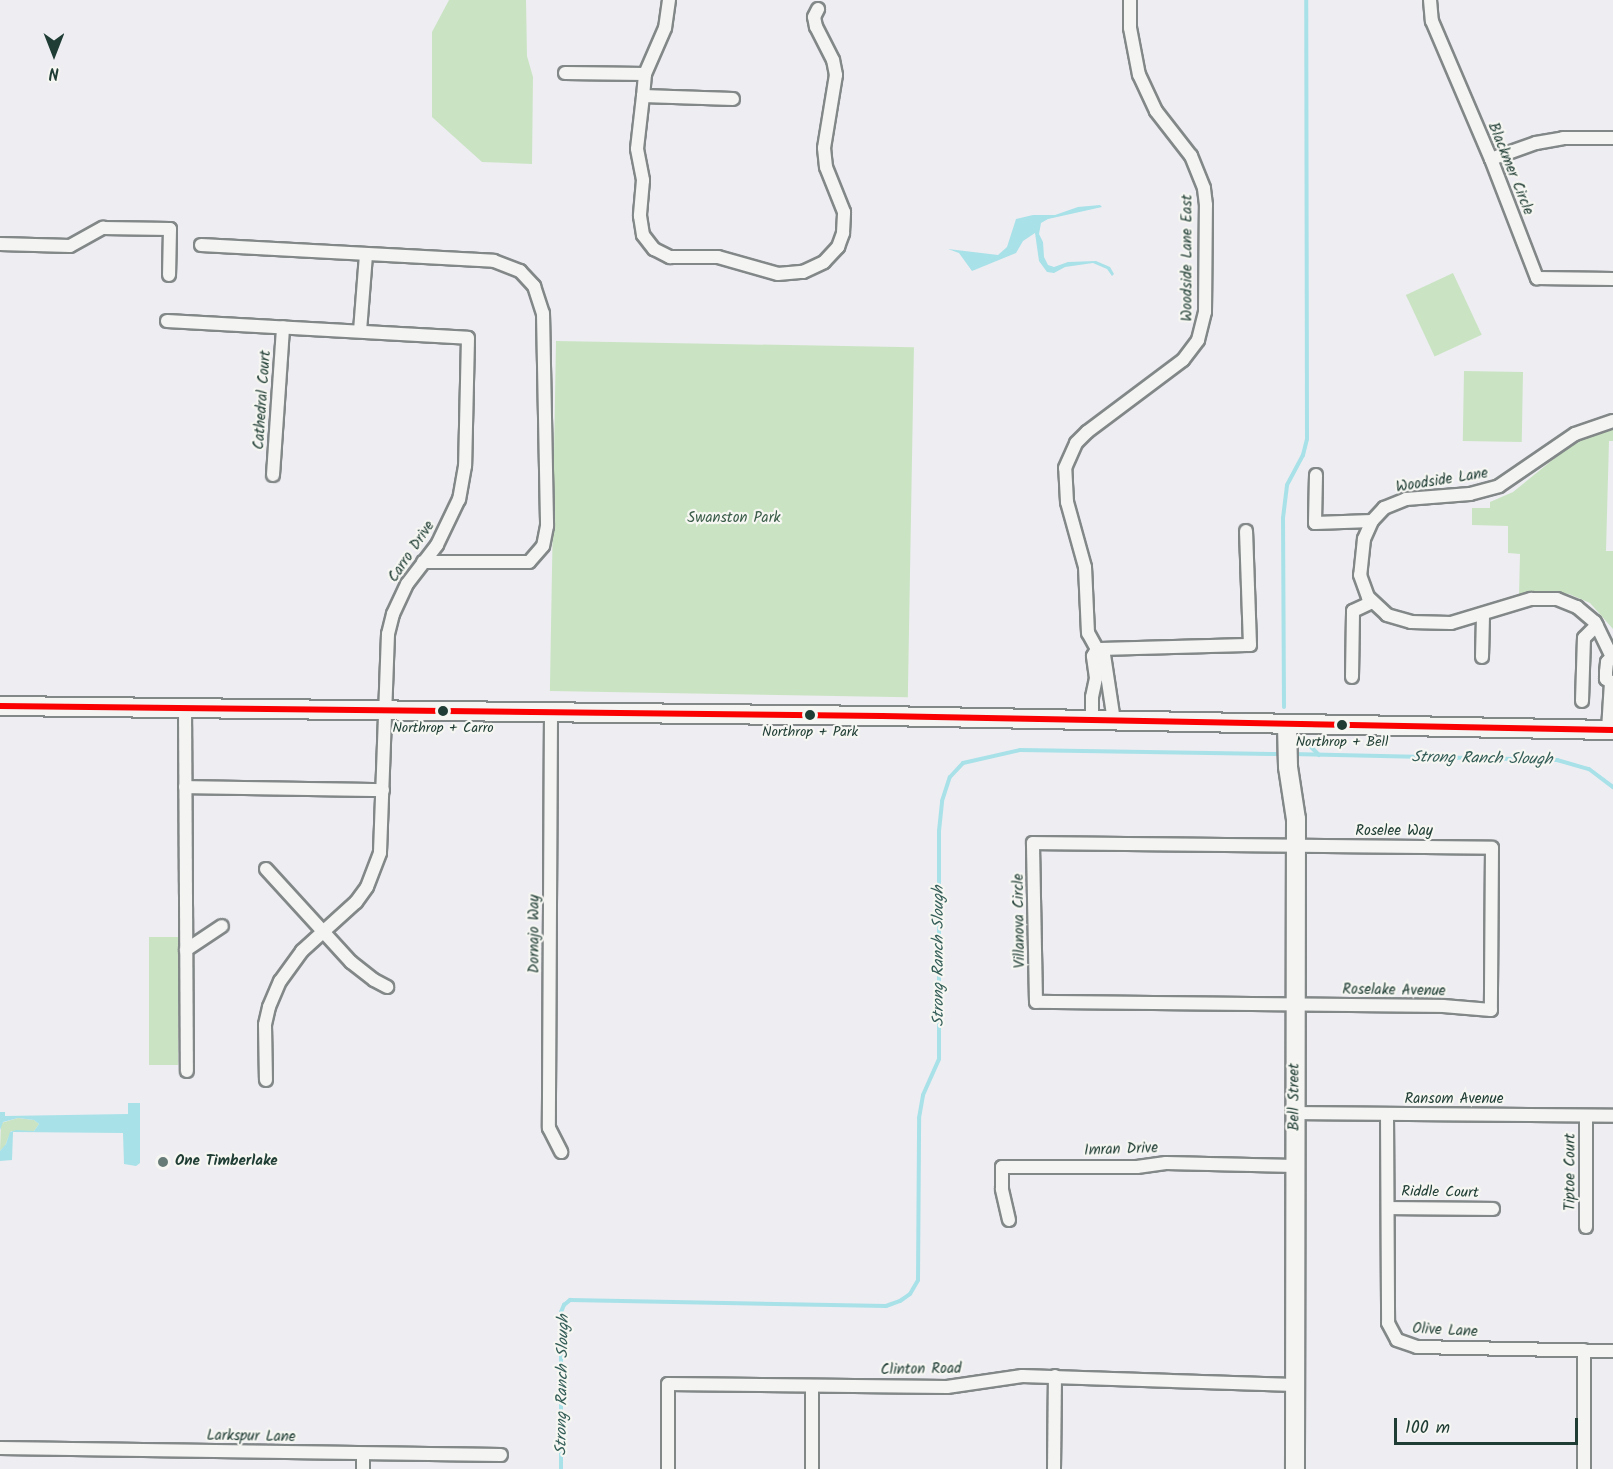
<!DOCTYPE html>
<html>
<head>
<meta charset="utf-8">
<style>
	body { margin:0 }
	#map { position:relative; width:1613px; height:1469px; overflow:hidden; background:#eeedf2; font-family:Kalam,sans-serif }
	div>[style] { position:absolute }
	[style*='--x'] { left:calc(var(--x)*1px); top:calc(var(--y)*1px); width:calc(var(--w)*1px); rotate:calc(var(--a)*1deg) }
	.green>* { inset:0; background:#cae4c3; transform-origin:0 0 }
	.water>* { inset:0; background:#a8e1e8 }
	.stream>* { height:4px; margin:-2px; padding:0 2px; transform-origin:2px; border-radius:2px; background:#a8e1e8 }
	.roads { filter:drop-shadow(2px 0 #828787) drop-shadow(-2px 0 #828787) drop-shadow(0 2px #828787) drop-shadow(0 -2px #828787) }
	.street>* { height:12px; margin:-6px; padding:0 6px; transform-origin:6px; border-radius:6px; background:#f4f4f3 }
	.secondary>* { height:18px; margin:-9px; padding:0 9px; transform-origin:9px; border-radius:9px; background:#f4f4f3 }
	.bus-1>* { height:6px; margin:-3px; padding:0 3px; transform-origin:3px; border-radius:3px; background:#fa0000 }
	.dots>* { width:16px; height:16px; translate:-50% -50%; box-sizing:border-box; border:3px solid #f6f6f2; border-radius:50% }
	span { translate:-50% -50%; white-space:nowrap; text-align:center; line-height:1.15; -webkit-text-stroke:4.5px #f6f6f2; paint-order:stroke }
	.bus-label { font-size:14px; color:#1f3d34 }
	.street-label { font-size:15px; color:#1f3d34 }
	.park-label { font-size:15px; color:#3b5d49 }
	.poi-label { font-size:15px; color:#1f3d34; font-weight:700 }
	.left { translate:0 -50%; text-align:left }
	.water-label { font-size:16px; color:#345d57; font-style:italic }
	.north { position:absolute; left:24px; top:24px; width:60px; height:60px; -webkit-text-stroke:4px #f6f6f2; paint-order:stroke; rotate:180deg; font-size:16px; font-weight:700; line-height:24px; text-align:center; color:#1f3d34 }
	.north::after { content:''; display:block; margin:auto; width:21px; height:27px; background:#1f3d34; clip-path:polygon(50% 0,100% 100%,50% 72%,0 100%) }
	.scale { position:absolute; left:1394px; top:1418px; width:184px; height:27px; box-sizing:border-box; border:3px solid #1f3d34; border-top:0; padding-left:8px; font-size:18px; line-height:21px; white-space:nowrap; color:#1f3d34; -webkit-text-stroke:4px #f6f6f2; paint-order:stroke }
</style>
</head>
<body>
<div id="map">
	<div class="green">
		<i style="clip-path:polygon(449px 0,526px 0,527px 56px,533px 77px,532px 164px,482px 162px,432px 117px,432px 32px)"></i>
		<i style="left:1453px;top:273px;width:68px;height:52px;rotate:65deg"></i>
		<i style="left:556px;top:341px;width:358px;height:350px;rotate:1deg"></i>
		<i style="left:1464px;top:371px;width:59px;height:70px;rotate:1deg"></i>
		<i style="clip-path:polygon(1613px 427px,1613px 441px,1609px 441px,1606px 551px,1613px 551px,1613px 629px,1590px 603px,1569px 594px,1548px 592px,1519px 596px,1520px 554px,1508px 553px,1508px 526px,1472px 525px,1472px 508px,1490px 508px,1490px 502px,1513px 492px,1571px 445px,1584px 437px)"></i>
		<i style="left:178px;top:937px;width:128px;height:29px;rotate:90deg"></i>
		<i style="clip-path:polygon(18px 1118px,34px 1120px,39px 1124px,34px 1131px,11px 1131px,5px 1146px,0 1151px,1px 1123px)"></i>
	</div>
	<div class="water">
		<i style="clip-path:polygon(1100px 205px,1102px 207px,1048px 219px,1041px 223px,1039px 234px,1043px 242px,1044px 257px,1048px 265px,1054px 267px,1068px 262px,1096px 261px,1110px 267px,1114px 274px,1112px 276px,1107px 269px,1093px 263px,1065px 267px,1054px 273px,1047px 272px,1039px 261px,1035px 233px,1023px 241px,1016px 253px,972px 271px,959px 253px,948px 249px,998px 255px,1007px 247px,1016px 219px,1033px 215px,1055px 215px,1078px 207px)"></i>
		<i style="clip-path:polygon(128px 1103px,140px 1103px,140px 1163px,136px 1166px,124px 1164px,123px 1133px,13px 1132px,12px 1160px,0 1161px,0 1151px,6px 1144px,10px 1132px,16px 1130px,34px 1131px,39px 1124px,34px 1120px,18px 1118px,3px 1122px,0 1130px,0 1112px,5px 1112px,5px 1116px,128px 1114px)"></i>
	</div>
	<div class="stream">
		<i style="--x:1284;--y:707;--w:189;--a:-90.3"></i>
		<i style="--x:1283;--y:518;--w:33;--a:-83"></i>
		<i style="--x:1287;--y:485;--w:34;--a:-62"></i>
		<i style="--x:1303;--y:455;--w:16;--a:-76"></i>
		<i style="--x:1307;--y:439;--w:439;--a:-90.1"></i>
		<i style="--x:1307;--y:743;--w:17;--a:45"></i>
		<i style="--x:1292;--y:754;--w:265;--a:1.3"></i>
		<i style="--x:1557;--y:760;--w:33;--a:16"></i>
		<i style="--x:1589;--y:769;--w:30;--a:37"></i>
		<i style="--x:561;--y:1469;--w:157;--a:-90"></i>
		<i style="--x:561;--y:1312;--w:8;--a:-67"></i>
		<i style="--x:564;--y:1305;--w:8;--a:-40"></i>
		<i style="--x:570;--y:1300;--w:316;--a:1.1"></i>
		<i style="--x:886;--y:1306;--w:15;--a:-20"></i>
		<i style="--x:900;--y:1301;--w:12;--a:-35"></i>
		<i style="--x:910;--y:1294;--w:16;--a:-60"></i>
		<i style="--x:918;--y:1280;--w:162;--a:-89.6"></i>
		<i style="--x:919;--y:1118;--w:23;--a:-80"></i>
		<i style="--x:923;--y:1095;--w:39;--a:-66"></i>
		<i style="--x:939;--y:1059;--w:228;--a:-90"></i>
		<i style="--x:939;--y:831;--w:30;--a:-84"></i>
		<i style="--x:942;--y:801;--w:25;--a:-72"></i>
		<i style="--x:950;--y:777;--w:19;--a:-47"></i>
		<i style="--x:963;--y:763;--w:58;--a:-12.8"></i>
		<i style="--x:1020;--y:750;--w:262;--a:0.9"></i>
	</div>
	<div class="roads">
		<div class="street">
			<i style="--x:669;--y:0;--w:28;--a:98"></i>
			<i style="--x:665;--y:28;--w:50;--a:113.5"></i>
			<i style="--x:645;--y:74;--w:22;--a:95"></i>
			<i style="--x:643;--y:96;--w:53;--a:96.5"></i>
			<i style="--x:637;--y:149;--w:32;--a:79"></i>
			<i style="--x:643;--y:180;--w:36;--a:95"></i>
			<i style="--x:640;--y:216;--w:19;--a:81"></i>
			<i style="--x:643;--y:235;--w:18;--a:52"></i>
			<i style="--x:654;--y:249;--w:18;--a:27"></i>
			<i style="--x:670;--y:257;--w:48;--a:0"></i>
			<i style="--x:718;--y:257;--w:62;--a:15.8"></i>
			<i style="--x:778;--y:274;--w:25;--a:-5"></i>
			<i style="--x:803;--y:272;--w:23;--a:-25"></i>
			<i style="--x:824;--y:262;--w:21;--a:-47"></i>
			<i style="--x:838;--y:247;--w:15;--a:-70"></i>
			<i style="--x:843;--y:233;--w:21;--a:-87"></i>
			<i style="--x:844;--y:212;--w:48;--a:-111.8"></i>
			<i style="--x:826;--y:167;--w:19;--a:-96"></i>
			<i style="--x:824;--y:148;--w:74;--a:-80.7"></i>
			<i style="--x:836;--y:75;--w:15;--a:-101"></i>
			<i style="--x:833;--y:60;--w:37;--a:-117"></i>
			<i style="--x:816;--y:27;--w:10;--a:-101"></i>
			<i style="--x:814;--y:17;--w:9;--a:-63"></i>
			<i style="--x:1430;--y:0;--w:21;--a:85"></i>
			<i style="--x:1432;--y:21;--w:150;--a:66.9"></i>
			<i style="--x:1491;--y:159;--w:128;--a:68.9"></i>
			<i style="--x:1537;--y:278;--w:76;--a:0.8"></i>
			<i style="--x:565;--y:73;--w:80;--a:0.7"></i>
			<i style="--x:643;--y:96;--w:90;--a:1.9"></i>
			<i style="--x:1491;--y:159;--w:48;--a:-19.6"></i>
			<i style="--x:1536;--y:143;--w:27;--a:-10"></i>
			<i style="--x:1563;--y:138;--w:50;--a:0"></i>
			<i style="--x:0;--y:244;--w:70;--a:1.6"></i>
			<i style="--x:70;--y:246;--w:38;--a:-29"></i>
			<i style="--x:103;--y:228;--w:67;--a:0.9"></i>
			<i style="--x:170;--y:229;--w:46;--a:91.2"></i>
			<i style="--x:201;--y:245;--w:293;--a:3.1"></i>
			<i style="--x:494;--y:261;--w:28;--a:21"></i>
			<i style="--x:520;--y:271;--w:21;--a:47"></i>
			<i style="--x:534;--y:286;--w:28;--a:72"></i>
			<i style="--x:543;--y:313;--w:213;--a:88.9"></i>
			<i style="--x:547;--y:526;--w:20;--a:101"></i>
			<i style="--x:543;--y:546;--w:21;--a:131"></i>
			<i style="--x:529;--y:562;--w:106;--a:180"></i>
			<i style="--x:167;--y:321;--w:301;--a:3.2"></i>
			<i style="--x:468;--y:338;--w:128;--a:91.3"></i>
			<i style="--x:465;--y:466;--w:34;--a:100"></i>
			<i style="--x:459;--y:499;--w:51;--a:115.6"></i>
			<i style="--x:437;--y:545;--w:49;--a:127.6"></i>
			<i style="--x:407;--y:584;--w:33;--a:115"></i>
			<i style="--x:393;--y:614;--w:21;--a:104"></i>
			<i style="--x:388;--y:634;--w:219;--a:92.1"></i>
			<i style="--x:380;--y:853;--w:36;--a:111"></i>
			<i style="--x:367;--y:887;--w:19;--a:126"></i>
			<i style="--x:356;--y:902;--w:73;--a:137.8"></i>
			<i style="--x:302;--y:951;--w:37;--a:126"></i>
			<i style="--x:280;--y:981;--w:28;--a:113"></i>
			<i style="--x:269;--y:1007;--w:18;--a:103"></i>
			<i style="--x:265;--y:1025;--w:55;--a:89"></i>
			<i style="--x:360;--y:331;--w:77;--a:-85.5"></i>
			<i style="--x:273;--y:475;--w:148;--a:-86.1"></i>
			<i style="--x:1316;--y:475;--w:48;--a:91.2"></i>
			<i style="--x:1315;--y:523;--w:57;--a:-2"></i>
			<i style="--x:1372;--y:521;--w:18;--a:-47"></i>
			<i style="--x:1384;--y:508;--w:24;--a:-22"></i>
			<i style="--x:1406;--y:499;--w:64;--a:-4.5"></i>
			<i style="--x:1470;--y:494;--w:30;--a:-15"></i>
			<i style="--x:1499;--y:486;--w:92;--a:-34.4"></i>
			<i style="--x:1575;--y:434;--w:40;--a:-18.9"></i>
			<i style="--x:1372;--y:521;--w:20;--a:114"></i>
			<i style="--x:1364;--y:539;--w:36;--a:96"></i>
			<i style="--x:1360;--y:575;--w:23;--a:70"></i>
			<i style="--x:1368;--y:597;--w:26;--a:43"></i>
			<i style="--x:1387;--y:615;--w:25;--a:16"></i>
			<i style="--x:1411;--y:622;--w:40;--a:1.4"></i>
			<i style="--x:1451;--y:623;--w:84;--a:-16.7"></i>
			<i style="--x:1531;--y:599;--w:26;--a:0"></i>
			<i style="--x:1557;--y:599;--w:22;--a:22"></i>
			<i style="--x:1577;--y:607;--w:23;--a:40"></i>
			<i style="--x:1595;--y:622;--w:41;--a:64.1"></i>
			<i style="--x:1097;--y:649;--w:153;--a:-1.5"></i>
			<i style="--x:1250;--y:645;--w:114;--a:-92"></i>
			<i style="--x:1482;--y:657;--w:42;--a:-88.6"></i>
			<i style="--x:1352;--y:677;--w:66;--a:-89.1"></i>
			<i style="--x:1353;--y:611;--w:21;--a:-25"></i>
			<i style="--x:1582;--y:701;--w:63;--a:-88.2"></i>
			<i style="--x:1584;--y:638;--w:18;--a:-45"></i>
			<i style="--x:185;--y:708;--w:363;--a:89.7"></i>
			<i style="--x:551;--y:714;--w:414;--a:90.3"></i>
			<i style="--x:549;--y:1128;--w:27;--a:63"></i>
			<i style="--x:1092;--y:721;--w:24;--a:-90"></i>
			<i style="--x:1092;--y:697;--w:19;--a:-78"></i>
			<i style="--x:1096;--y:678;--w:22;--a:-98"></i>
			<i style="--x:1093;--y:656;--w:8;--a:-60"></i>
			<i style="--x:1114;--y:721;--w:67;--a:-98.6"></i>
			<i style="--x:1104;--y:655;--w:9;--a:-139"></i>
			<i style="--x:1097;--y:649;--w:18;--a:-119"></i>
			<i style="--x:1088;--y:633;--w:66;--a:-92.6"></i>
			<i style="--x:1085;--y:567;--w:67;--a:-105.5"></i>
			<i style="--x:1067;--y:502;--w:34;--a:-93"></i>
			<i style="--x:1065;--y:468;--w:27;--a:-66"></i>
			<i style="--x:1076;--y:443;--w:16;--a:-45"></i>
			<i style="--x:1087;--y:432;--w:120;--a:-36.9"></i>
			<i style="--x:1183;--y:360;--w:25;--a:-53"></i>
			<i style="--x:1198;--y:340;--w:29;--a:-76"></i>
			<i style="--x:1205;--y:312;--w:107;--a:-89.5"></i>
			<i style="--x:1206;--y:205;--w:17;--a:-97"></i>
			<i style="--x:1204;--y:188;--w:35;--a:-112"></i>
			<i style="--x:1191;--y:156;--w:57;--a:-127.9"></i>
			<i style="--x:1156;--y:111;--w:40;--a:-115"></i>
			<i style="--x:1139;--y:75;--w:48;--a:-100.8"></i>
			<i style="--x:1130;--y:28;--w:28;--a:-90"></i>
			<i style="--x:1608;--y:730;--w:48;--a:-86.4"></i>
			<i style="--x:1611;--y:682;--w:6;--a:-149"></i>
			<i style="--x:1606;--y:679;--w:7;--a:-90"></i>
			<i style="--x:1606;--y:672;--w:10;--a:-84"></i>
			<i style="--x:1607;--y:662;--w:7;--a:-45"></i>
			<i style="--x:185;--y:787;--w:198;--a:0.9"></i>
			<i style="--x:1033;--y:843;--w:459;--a:0.6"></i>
			<i style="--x:1492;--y:848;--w:162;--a:90.4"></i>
			<i style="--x:1491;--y:1010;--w:48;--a:-175.2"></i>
			<i style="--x:1443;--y:1006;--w:407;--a:-179.4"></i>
			<i style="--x:1036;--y:1002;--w:159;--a:-91.1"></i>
			<i style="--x:266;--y:869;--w:126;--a:47.6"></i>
			<i style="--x:351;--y:962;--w:29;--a:38"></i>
			<i style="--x:374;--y:980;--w:15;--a:28"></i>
			<i style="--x:186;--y:950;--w:43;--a:-33.7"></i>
			<i style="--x:1295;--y:1113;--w:318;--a:0.5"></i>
			<i style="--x:1387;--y:1114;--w:209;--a:89.7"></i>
			<i style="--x:1388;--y:1323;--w:19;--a:62"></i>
			<i style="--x:1397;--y:1340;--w:21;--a:19"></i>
			<i style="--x:1417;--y:1347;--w:196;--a:1.2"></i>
			<i style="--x:1586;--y:1116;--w:111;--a:90"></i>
			<i style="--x:1388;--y:1208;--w:105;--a:0.5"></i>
			<i style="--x:1009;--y:1220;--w:32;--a:-103"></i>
			<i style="--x:1002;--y:1189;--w:22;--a:-90"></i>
			<i style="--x:1002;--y:1167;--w:135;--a:0"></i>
			<i style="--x:1137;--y:1167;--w:29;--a:-8"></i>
			<i style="--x:1166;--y:1163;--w:129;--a:1.3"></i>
			<i style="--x:1584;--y:1350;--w:119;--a:90"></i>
			<i style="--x:0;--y:1448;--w:501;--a:0.8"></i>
			<i style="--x:363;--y:1454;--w:15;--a:90"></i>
			<i style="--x:668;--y:1469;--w:85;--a:-90"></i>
			<i style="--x:668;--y:1384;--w:279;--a:0.6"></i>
			<i style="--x:947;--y:1387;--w:76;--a:-8.3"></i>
			<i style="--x:1022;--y:1376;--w:273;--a:1.9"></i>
			<i style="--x:812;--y:1469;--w:83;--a:-90"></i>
			<i style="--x:1054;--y:1469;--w:93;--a:-89.4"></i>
		</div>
		<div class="secondary">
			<i style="--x:0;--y:706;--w:882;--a:0.65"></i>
			<i style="--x:882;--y:716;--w:731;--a:1.1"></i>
			<i style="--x:1287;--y:725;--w:42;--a:88.6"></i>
			<i style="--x:1288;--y:767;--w:53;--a:81.3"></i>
			<i style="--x:1296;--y:819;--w:650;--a:90.09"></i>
		</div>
	</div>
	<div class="bus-1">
		<i style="--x:0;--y:706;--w:882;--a:0.65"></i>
		<i style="--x:882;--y:716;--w:731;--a:1.1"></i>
	</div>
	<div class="dots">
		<i style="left:443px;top:711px;background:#1f3d34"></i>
		<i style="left:810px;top:715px;background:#1f3d34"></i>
		<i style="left:1342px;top:725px;background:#1f3d34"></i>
		<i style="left:163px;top:1162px;background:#677b76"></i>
	</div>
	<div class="bus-label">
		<span style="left:443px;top:728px">Northrop + Carro</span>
		<span style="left:810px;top:732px">Northrop + Park</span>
		<span style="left:1342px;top:742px">Northrop + Bell</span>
	</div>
	<div class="street-label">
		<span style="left:1510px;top:169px;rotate:68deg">Blackmer Circle</span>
		<span style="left:1188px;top:258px;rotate:-90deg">Woodside Lane East</span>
		<span style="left:263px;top:400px;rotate:-86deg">Cathedral Court</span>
		<span style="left:1442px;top:481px;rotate:-9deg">Woodside Lane</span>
		<span style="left:412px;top:552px;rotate:-56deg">Carro Drive</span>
		<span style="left:1394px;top:832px">Roselee Way</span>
		<span style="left:1020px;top:921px;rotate:-91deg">Villanova Circle</span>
		<span style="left:535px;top:934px;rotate:-90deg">Dornajo Way</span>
		<span style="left:1394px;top:991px;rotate:1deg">Roselake Avenue</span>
		<span style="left:1295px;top:1097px;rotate:-90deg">Bell Street</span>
		<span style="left:1454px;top:1100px">Ransom Avenue</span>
		<span style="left:1121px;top:1150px;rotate:-2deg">Imran Drive</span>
		<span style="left:1571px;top:1172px;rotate:-90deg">Tiptoe Court</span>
		<span style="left:1440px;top:1193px;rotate:1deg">Riddle Court</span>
		<span style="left:1445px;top:1331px;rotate:3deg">Olive Lane</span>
		<span style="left:921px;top:1370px;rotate:-1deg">Clinton Road</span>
		<span style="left:251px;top:1437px;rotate:1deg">Larkspur Lane</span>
	</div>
	<div class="park-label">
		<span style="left:734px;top:519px">Swanston Park</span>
	</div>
	<div class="poi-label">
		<span class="left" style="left:175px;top:1162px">One Timberlake</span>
	</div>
	<div class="water-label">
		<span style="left:1482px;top:759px;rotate:1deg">Strong Ranch Slough</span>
		<span style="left:939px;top:956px;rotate:-90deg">Strong Ranch Slough</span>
		<span style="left:563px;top:1385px;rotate:-89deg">Strong Ranch Slough</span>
	</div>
	<div class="north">N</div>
	<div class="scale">100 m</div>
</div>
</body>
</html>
